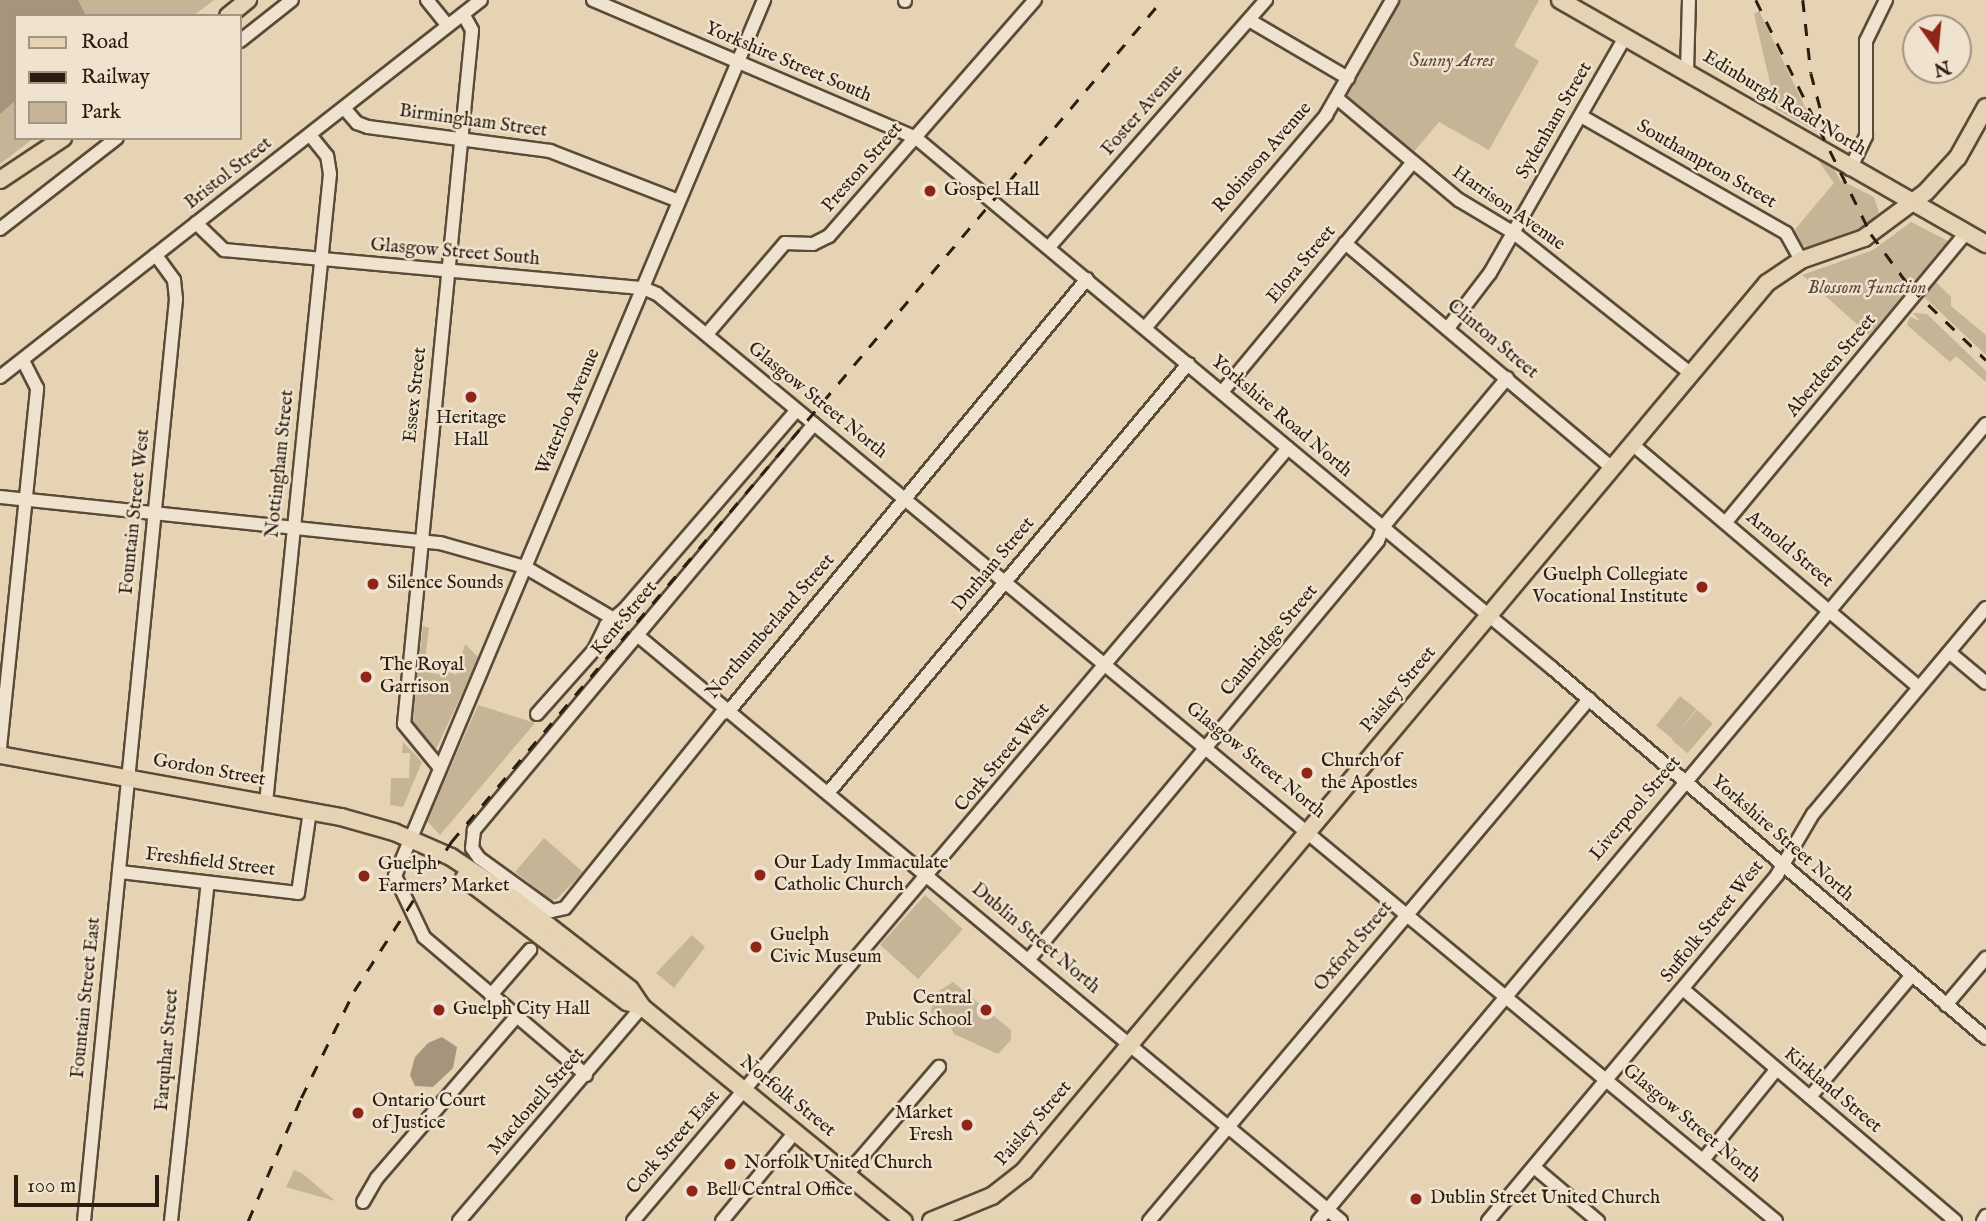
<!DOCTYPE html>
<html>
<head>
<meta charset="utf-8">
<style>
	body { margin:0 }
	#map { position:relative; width:1986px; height:1221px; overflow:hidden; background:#e6d3b3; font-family:"IM FELL English",serif }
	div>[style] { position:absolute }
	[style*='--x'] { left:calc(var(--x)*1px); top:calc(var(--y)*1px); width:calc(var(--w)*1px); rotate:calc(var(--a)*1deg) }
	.green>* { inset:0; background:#c6b497; transform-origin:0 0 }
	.water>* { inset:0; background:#a6957c }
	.roads { filter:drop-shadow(2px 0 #5a4b39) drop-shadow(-2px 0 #5a4b39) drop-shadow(0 2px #5a4b39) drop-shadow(0 -2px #5a4b39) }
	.minor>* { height:12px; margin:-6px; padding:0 6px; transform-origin:6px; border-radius:6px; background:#efe2ce }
	.major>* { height:16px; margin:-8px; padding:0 8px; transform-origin:8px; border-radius:8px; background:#e6d3b3 }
	.rail>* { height:2.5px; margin-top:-1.25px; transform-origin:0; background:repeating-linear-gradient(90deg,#2b1e10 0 12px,transparent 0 24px) }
	.dots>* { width:19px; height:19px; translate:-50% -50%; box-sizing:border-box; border:4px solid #efe2ce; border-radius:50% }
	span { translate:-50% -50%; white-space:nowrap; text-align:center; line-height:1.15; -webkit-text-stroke:5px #efe2ce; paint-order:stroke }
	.park-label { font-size:19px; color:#5a4b38; font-style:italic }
	.street-label { font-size:19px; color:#2b1e10 }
	.poi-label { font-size:19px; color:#2b1e10 }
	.left { translate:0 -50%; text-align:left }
	.right { translate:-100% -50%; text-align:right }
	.legend { position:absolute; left:14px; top:14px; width:228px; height:126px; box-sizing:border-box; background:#efe2ce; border:2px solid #a19482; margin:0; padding:9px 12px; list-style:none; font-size:21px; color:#2b1e10 }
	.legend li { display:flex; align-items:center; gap:14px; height:35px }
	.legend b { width:35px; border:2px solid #a19482 }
	.north { position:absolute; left:1902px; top:14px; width:70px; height:70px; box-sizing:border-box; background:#efe2ce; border:2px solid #a19482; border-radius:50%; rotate:165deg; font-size:19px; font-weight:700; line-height:28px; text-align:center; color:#2b1e10 }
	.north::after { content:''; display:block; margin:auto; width:24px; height:32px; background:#8f2418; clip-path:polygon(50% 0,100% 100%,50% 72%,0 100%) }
	.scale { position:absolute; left:14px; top:1175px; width:145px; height:32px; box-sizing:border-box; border:4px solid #2b1e10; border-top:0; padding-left:9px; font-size:21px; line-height:24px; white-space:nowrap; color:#2b1e10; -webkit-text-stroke:5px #efe2ce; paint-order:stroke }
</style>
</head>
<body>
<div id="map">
	<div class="green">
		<i style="clip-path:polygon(0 0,214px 0,193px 16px,16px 16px,16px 138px,34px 138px,0 164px)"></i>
		<i style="clip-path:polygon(1398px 0,1539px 0,1514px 46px,1539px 61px,1489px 150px,1439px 122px,1412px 154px,1347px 96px)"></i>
		<i style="clip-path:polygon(1759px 11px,1817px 132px,1776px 109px,1754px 14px)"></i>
		<i style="clip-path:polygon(1815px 156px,1834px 169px,1840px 180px,1874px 197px,1879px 212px,1862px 231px,1806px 248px,1792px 233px,1834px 183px)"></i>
		<i style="clip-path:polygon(1911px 222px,1948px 241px,1869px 335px,1802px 275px,1873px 250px)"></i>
		<i style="clip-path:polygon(1935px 281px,1951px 297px,1951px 306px,1986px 335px,1986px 355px,1922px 295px)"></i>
		<i style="clip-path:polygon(1913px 313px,1927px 314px,1986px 371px,1986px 382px,1956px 356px,1950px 362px,1907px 325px,1910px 317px,1920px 321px)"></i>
		<i style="clip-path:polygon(423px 626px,429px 628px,425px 661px,432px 673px,443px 675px,445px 670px,456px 675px,465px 644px,479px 658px,436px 749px,411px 727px)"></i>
		<i style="left:1680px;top:696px;width:21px;height:38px;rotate:39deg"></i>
		<i style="clip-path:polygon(478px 705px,535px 723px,440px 835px,427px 821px)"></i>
		<i style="left:1697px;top:710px;width:21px;height:39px;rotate:41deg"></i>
		<i style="clip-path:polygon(403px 742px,422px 762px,403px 807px,390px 805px,391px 778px,409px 778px,410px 753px,402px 753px)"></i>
		<i style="clip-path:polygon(544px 838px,583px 872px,557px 899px,551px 900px,515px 872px)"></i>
		<i style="left:925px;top:895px;width:51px;height:67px;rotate:42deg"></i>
		<i style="clip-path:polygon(692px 935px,705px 947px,674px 988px,656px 973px)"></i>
		<i style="clip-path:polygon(953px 982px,1011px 1030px,1011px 1040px,998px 1054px,954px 1034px,949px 1024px,931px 1013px,933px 995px)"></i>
		<i style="clip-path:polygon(294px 1170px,303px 1174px,335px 1201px,286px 1187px)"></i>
	</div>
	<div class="water">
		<i style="clip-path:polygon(0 0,78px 0,86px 16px,16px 16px,16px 100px,0 114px)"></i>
		<i style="clip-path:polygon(442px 1037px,457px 1047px,453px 1068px,433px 1087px,415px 1086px,410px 1075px,415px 1057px,428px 1043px)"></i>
	</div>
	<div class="roads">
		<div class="minor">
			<i style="--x:427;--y:0;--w:33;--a:51"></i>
			<i style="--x:593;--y:0;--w:351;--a:23.1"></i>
			<i style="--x:916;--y:138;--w:828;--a:39.81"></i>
			<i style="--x:1552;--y:668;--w:570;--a:40.45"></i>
			<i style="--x:905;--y:1;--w:1;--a:-90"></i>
			<i style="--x:1249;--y:20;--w:115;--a:30.4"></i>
			<i style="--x:240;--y:41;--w:66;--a:-38.3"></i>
			<i style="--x:1687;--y:71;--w:71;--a:-88.4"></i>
			<i style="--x:1338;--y:99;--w:158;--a:39.9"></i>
			<i style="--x:1459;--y:200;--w:64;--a:31"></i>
			<i style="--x:1514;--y:233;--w:226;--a:38.5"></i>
			<i style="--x:344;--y:108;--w:20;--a:49"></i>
			<i style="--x:357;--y:123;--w:12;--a:20"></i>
			<i style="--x:368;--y:127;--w:184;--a:7.5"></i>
			<i style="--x:550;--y:151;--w:138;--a:21.2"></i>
			<i style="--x:1581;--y:116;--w:236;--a:29.7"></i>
			<i style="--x:1786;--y:233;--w:31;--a:61"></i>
			<i style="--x:1850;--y:169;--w:37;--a:-64"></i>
			<i style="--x:1866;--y:136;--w:95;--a:-90"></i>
			<i style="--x:1866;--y:41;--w:46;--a:-64"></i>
			<i style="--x:196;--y:223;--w:39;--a:44"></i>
			<i style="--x:224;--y:250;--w:421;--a:5.2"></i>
			<i style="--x:643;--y:288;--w:15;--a:23"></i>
			<i style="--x:657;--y:294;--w:1453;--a:39.64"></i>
			<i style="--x:0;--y:229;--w:148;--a:-37.9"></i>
			<i style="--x:1345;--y:243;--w:349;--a:40.1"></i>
			<i style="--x:1049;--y:247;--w:329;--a:-48.7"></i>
			<i style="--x:1145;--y:328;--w:280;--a:-49.6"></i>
			<i style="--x:1326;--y:115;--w:133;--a:-60.1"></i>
			<i style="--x:1448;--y:328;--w:69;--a:-52.6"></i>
			<i style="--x:1490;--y:273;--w:272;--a:-60.2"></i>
			<i style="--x:707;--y:334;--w:120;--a:-49.4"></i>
			<i style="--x:785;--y:243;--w:28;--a:2"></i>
			<i style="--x:813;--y:244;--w:18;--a:-27"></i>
			<i style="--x:829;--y:236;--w:313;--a:-48.9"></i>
			<i style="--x:0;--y:377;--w:611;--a:-38.09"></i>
			<i style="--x:1222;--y:392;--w:298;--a:-50.3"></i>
			<i style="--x:814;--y:424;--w:530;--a:129.94"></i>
			<i style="--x:474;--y:830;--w:18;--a:96"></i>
			<i style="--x:472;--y:848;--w:12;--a:55"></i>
			<i style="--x:479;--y:858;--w:90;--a:36"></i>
			<i style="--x:552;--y:911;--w:13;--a:-13"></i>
			<i style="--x:565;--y:908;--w:249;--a:-51.2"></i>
			<i style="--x:721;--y:714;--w:9;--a:-21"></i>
			<i style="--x:729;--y:711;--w:561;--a:-50.35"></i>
			<i style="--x:1632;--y:444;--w:376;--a:40.3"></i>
			<i style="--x:0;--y:497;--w:442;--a:6"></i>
			<i style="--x:440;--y:543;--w:88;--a:15.8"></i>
			<i style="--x:525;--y:567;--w:103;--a:30.3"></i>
			<i style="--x:1726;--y:522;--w:376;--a:-50.3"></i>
			<i style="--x:637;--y:635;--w:916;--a:39.77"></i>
			<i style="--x:1949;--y:652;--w:48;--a:40"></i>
			<i style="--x:537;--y:714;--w:86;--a:-48.3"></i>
			<i style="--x:594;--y:650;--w:28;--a:-64"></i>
			<i style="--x:606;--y:625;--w:25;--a:-40"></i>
			<i style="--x:625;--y:609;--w:262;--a:-49.2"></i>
			<i style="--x:0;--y:748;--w:362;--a:-84.1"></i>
			<i style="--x:37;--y:388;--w:31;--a:-117"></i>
			<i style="--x:440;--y:768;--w:57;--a:-129.3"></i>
			<i style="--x:404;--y:724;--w:697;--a:-84.4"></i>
			<i style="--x:472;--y:30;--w:18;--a:-119"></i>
			<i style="--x:829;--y:792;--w:559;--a:-50.01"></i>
			<i style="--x:266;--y:803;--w:632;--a:-84.19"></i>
			<i style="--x:330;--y:174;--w:18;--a:-99"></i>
			<i style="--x:327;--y:156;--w:27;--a:-129"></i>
			<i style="--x:120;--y:872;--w:179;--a:6.7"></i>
			<i style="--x:298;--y:893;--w:83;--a:-81.7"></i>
			<i style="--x:1030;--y:958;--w:543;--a:-50.15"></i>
			<i style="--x:1378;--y:541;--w:15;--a:-70"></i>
			<i style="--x:1383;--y:527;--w:194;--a:-50.2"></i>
			<i style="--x:1684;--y:990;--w:356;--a:40.4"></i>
			<i style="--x:491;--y:995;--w:60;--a:-49.1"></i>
			<i style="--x:1946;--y:1005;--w:62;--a:-49.6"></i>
			<i style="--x:586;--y:1075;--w:213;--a:-139.6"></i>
			<i style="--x:424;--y:937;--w:68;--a:-115.4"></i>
			<i style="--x:395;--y:876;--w:951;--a:-67.16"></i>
			<i style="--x:1810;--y:1097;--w:158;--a:-50.1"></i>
			<i style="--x:1703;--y:1160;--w:116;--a:-51"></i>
			<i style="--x:1534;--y:1167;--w:84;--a:40.2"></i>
			<i style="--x:848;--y:1173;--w:140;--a:-49.4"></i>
			<i style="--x:363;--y:1202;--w:28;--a:-60"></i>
			<i style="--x:377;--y:1178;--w:214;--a:-49.2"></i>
			<i style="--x:84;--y:1221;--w:927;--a:-84.3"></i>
			<i style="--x:176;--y:299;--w:19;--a:-96"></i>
			<i style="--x:174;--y:280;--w:31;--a:-126"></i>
			<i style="--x:171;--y:1221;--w:340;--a:-83.8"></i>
			<i style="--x:459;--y:1221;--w:282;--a:-49.5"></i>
			<i style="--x:633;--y:1221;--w:1013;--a:-49.72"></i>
			<i style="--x:722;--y:1221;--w:115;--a:-50.6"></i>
			<i style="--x:1149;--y:1221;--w:683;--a:-49.87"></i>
			<i style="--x:1318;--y:1221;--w:1040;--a:-50.03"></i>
			<i style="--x:1488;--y:1221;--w:451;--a:-50.1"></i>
			<i style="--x:1777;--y:875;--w:71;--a:-59.5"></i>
			<i style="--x:1813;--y:814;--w:269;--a:-50"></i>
			<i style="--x:1983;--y:1221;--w:6;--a:-59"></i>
		</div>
		<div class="major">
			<i style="--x:1560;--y:0;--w:491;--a:29.8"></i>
			<i style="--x:228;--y:16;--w:26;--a:-39"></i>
			<i style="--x:0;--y:180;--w:76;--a:-33.7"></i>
			<i style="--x:0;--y:755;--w:347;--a:10.3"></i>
			<i style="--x:341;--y:817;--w:55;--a:15.8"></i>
			<i style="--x:394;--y:832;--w:62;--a:23.7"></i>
			<i style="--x:451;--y:857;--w:74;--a:33.5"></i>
			<i style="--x:513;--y:898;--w:148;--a:37.9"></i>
			<i style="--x:630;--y:989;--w:22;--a:56"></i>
			<i style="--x:464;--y:878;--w:205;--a:37.3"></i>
			<i style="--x:627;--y:1002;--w:16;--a:18"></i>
			<i style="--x:642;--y:1007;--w:338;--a:39.3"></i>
			<i style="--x:931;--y:1221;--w:66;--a:-22.3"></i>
			<i style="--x:992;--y:1196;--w:41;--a:-38"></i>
			<i style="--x:1024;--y:1171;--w:1158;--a:-50.08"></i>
			<i style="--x:1767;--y:283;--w:41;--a:-34.1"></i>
			<i style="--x:1801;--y:260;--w:67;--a:-19.2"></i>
			<i style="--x:1864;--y:238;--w:77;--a:-36.6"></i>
			<i style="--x:1926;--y:192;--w:47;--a:-47.6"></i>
			<i style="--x:1958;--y:157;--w:57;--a:-60.8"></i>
		</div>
	</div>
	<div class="rail">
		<i style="--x:1756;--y:0;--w:261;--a:63.8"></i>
		<i style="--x:1871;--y:234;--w:67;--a:53.5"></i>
		<i style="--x:1911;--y:288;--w:104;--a:43.8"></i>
		<i style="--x:1803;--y:0;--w:73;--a:83.7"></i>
		<i style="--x:1811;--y:73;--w:55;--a:75.2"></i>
		<i style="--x:248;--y:1221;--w:134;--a:-66.7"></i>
		<i style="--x:301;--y:1098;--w:119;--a:-63.6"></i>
		<i style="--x:354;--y:991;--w:178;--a:-56.9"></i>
		<i style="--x:451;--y:842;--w:1102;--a:-49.82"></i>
	</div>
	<div class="dots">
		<i style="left:930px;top:191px;background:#8f2418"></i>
		<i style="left:471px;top:397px;background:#8f2418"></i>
		<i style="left:373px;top:584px;background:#8f2418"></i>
		<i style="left:1702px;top:587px;background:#8f2418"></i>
		<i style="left:366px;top:677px;background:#8f2418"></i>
		<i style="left:1307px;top:773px;background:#8f2418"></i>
		<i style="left:760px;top:875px;background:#8f2418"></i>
		<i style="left:364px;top:876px;background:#8f2418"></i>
		<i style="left:756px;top:947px;background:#8f2418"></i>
		<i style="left:439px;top:1010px;background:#8f2418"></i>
		<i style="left:986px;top:1010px;background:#8f2418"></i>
		<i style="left:358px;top:1113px;background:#8f2418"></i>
		<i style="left:967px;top:1125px;background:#8f2418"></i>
		<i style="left:730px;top:1164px;background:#8f2418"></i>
		<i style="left:692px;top:1191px;background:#8f2418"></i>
		<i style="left:1416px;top:1199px;background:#8f2418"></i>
	</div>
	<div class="park-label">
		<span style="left:1452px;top:62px">Sunny Acres</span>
		<span style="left:1867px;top:289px">Blossom Junction</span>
	</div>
	<div class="street-label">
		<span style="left:788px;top:63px;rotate:23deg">Yorkshire Street South</span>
		<span style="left:1784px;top:104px;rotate:31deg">Edinburgh Road North</span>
		<span style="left:1143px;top:111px;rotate:-49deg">Foster Avenue</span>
		<span style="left:1555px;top:121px;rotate:-60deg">Sydenham Street</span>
		<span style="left:473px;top:122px;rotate:8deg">Birmingham Street</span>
		<span style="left:1263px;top:158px;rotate:-49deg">Robinson Avenue</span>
		<span style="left:1706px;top:165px;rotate:30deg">Southampton Street</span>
		<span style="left:863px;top:168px;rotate:-49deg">Preston Street</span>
		<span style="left:229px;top:174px;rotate:-38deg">Bristol Street</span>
		<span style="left:1508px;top:209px;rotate:35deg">Harrison Avenue</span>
		<span style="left:455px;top:253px;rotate:5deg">Glasgow Street South</span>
		<span style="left:1302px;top:265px;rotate:-50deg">Elora Street</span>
		<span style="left:1492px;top:340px;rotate:40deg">Clinton Street</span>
		<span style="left:1832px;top:366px;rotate:-50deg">Aberdeen Street</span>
		<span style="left:416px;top:395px;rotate:-84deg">Essex Street</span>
		<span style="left:817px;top:401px;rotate:39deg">Glasgow Street North</span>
		<span style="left:569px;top:412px;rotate:-67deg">Waterloo Avenue</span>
		<span style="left:1281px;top:417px;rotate:40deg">Yorkshire Road North</span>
		<span style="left:281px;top:464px;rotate:-84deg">Nottingham Street</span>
		<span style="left:136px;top:512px;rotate:-84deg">Fountain Street West</span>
		<span style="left:1789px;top:550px;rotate:40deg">Arnold Street</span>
		<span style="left:994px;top:565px;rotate:-50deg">Durham Street</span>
		<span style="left:625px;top:619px;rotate:-50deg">Kent Street</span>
		<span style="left:771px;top:627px;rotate:-49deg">Northumberland Street</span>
		<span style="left:1270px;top:641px;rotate:-50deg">Cambridge Street</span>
		<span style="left:1399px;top:690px;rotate:-50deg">Paisley Street</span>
		<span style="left:1003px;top:758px;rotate:-50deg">Cork Street West</span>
		<span style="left:1255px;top:761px;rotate:39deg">Glasgow Street North</span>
		<span style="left:209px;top:771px;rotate:10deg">Gordon Street</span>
		<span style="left:1636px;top:809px;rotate:-50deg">Liverpool Street</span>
		<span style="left:1782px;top:839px;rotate:41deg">Yorkshire Street North</span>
		<span style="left:210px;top:863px;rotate:7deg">Freshfield Street</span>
		<span style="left:1713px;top:922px;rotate:-51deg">Suffolk Street West</span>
		<span style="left:1035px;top:939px;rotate:40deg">Dublin Street North</span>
		<span style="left:1354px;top:947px;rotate:-50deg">Oxford Street</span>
		<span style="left:87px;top:998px;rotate:-84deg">Fountain Street East</span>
		<span style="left:168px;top:1050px;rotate:-85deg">Farquhar Street</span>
		<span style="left:1832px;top:1091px;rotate:40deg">Kirkland Street</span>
		<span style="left:787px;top:1097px;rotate:39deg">Norfolk Street</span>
		<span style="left:537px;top:1102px;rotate:-49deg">Macdonell Street</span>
		<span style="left:1034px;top:1124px;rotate:-49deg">Paisley Street</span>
		<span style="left:1691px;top:1124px;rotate:40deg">Glasgow Street North</span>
		<span style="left:674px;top:1143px;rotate:-49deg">Cork Street East</span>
	</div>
	<div class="poi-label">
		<span class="left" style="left:944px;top:191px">Gospel Hall</span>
		<span style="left:471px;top:430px">Heritage<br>Hall</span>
		<span class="right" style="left:1688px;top:587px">Guelph Collegiate<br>Vocational Institute</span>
		<span class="left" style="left:387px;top:584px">Silence Sounds</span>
		<span class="left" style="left:380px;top:677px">The Royal<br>Garrison</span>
		<span class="left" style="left:1321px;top:773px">Church of<br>the Apostles</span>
		<span class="left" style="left:774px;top:875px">Our Lady Immaculate<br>Catholic Church</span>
		<span class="left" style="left:378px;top:876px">Guelph<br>Farmers' Market</span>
		<span class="left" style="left:770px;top:947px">Guelph<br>Civic Museum</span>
		<span class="right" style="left:972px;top:1010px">Central<br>Public School</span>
		<span class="left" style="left:453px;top:1010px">Guelph City Hall</span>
		<span class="left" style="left:372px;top:1113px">Ontario Court<br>of Justice</span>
		<span class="right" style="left:953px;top:1125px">Market<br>Fresh</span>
		<span class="left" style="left:744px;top:1164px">Norfolk United Church</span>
		<span class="left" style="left:706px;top:1191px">Bell Central Office</span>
		<span class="left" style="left:1430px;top:1199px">Dublin Street United Church</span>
	</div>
	<ul class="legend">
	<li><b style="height:9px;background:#e6d3b3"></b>Road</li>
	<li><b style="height:9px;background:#2b1e10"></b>Railway</li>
	<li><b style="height:19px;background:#c6b497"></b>Park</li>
	</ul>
	<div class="north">N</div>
	<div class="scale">100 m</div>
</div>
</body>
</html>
